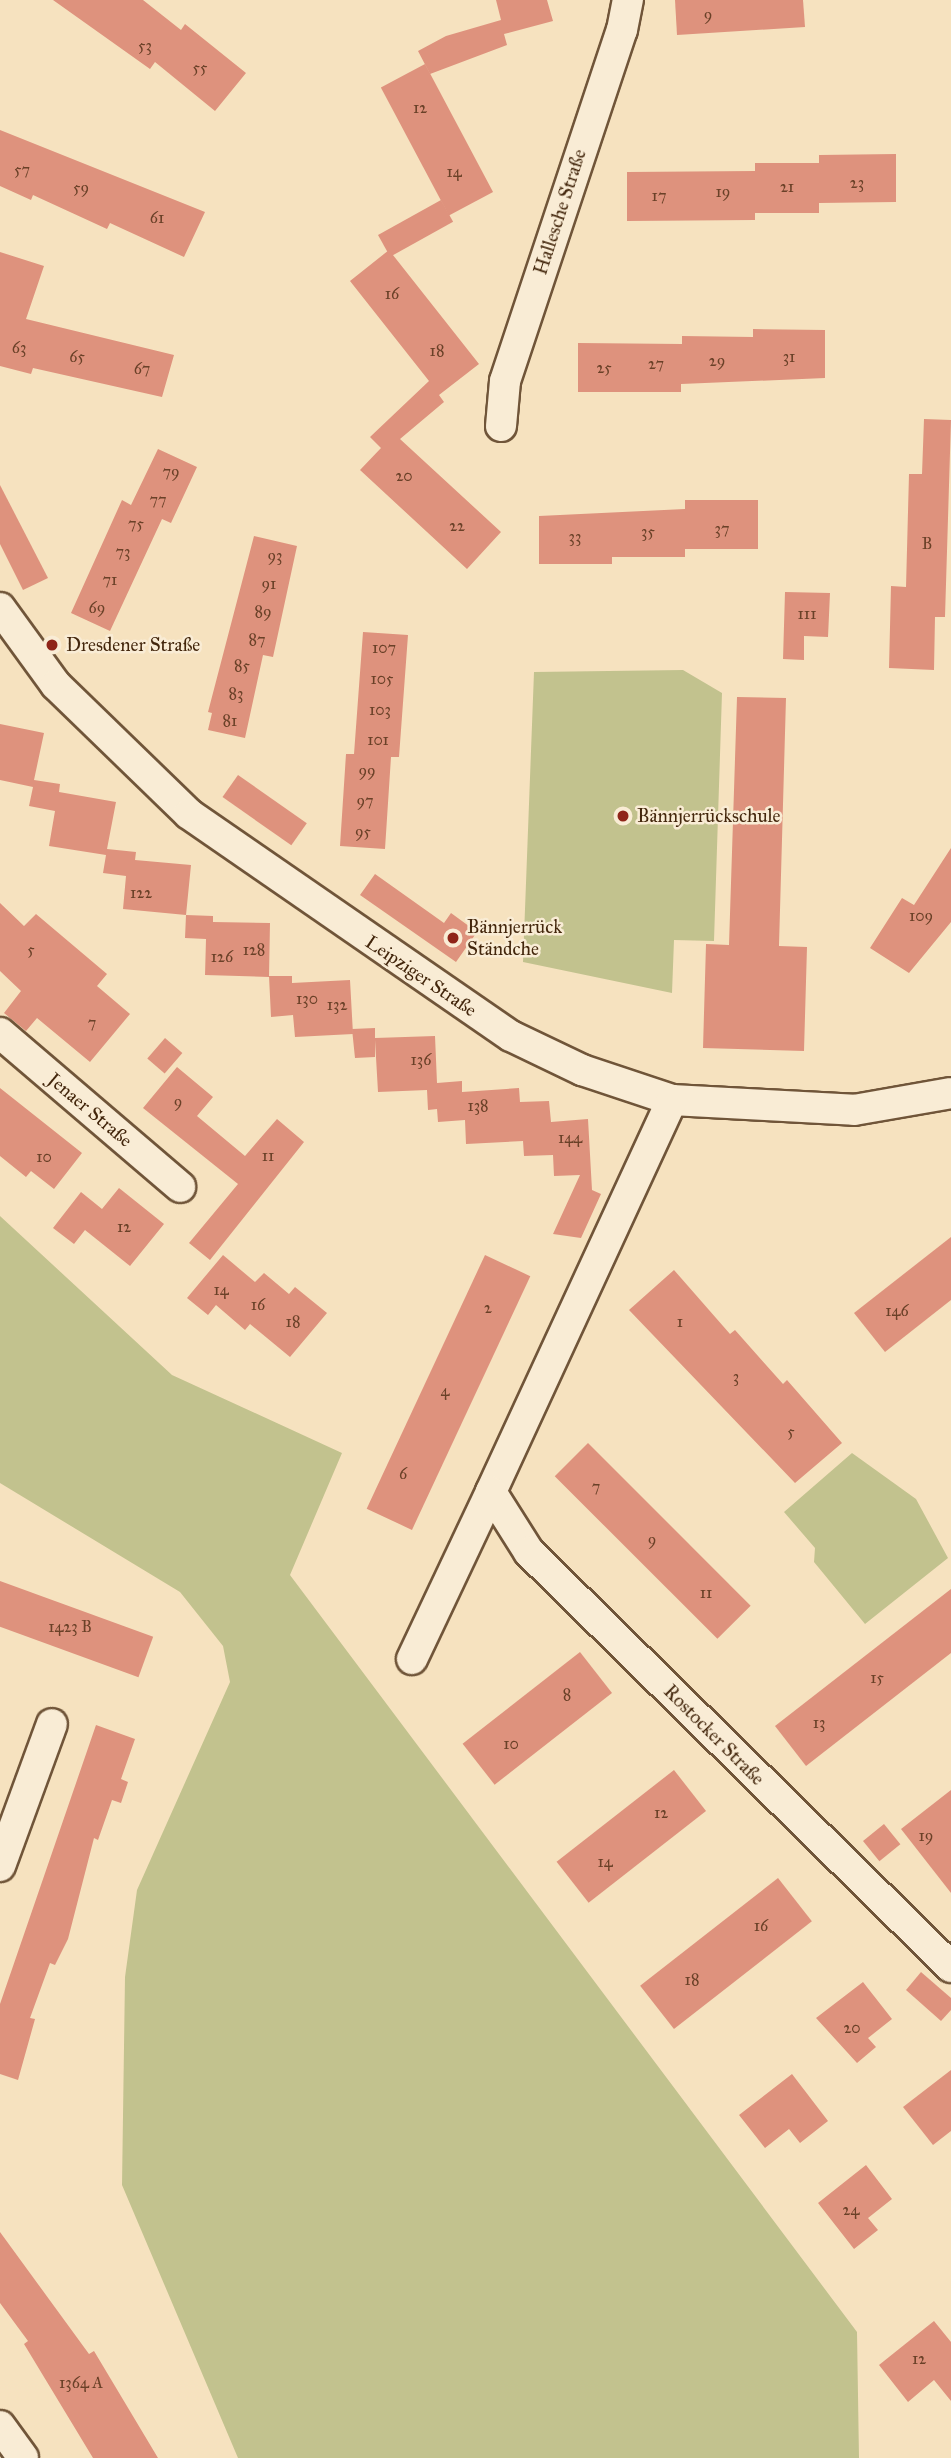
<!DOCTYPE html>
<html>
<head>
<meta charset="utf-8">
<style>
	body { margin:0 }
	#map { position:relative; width:951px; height:2458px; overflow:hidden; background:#f6e2bf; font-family:"IM FELL Great Primer",serif }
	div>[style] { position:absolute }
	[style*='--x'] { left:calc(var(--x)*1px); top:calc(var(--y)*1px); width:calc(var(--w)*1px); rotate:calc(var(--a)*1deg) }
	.green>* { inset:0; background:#c2c28e }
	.building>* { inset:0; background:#de927d; transform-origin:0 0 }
	.roads { filter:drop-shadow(2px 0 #705539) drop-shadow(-2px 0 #705539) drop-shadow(0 2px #705539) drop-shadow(0 -2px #705539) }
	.minor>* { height:30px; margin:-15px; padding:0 15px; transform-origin:15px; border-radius:15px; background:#f9ecd5 }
	.dots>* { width:19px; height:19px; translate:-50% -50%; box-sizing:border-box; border:4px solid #f9ecd5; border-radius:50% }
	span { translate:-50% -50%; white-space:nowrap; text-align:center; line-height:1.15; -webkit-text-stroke:5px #f9ecd5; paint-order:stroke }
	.number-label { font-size:16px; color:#6a4128 }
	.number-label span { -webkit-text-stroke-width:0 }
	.street-label { font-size:19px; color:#43260c }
	.poi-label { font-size:19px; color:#43260c }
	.left { translate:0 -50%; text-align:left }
</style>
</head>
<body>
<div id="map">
	<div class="green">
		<i style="clip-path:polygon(683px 670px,722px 693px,714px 941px,674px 940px,672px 993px,523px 962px,534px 672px)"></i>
		<i style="clip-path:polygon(0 1216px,172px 1375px,342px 1453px,290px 1575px,857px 2332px,859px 2458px,238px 2458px,122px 2185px,125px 1977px,137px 1890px,230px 1682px,223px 1646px,180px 1592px,0 1483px)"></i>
		<i style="clip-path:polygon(852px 1453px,916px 1499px,948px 1558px,865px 1624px,814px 1562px,815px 1548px,784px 1512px)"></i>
	</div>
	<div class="building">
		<i style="clip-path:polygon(53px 0,143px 0,181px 30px,185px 24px,246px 73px,215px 111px,155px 62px,150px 69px)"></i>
		<i style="clip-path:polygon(496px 0,547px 0,553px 21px,504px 34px,507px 45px,430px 74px,418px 51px,446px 36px,501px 20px)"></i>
		<i style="clip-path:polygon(675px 0,803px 0,805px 27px,677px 35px)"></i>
		<i style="left:425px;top:64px;width:145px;height:50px;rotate:62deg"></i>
		<i style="clip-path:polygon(0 130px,205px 212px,184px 257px,110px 223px,107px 229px,33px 195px,31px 200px,0 186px)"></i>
		<i style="clip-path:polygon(896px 154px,896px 202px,819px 203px,819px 213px,755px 213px,755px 220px,627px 221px,627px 172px,755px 171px,755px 163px,819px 163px,819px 155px)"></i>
		<i style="left:441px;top:200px;width:25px;height:72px;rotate:61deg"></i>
		<i style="clip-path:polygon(389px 250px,479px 364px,439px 395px,444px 402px,400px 439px,501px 532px,467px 569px,360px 470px,381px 448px,370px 437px,429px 381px,350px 281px)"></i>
		<i style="clip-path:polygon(0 252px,44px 266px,26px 319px,174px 355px,162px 397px,33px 368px,31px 374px,0 366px)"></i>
		<i style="clip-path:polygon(753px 329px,825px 330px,825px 378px,681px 384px,681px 392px,578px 392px,578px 343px,682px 344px,682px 336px,753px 337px)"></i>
		<i style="clip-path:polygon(924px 419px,951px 420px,945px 617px,935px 617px,934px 670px,889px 668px,891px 586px,906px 587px,909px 474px,922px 474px)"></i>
		<i style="clip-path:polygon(158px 449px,197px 467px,171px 523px,162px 519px,110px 631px,71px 613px,122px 500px,131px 505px)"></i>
		<i style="clip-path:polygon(0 485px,48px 578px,23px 590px,0 544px)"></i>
		<i style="clip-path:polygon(685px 500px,758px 500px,758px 549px,685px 549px,685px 557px,612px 557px,612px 564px,539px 564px,539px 516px,685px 509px)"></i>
		<i style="clip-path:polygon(254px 536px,297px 546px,273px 657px,263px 655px,245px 738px,208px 730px,212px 713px,208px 712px)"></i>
		<i style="clip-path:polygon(785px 592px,830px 593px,828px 637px,804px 636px,804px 660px,783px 659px)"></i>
		<i style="clip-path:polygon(363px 632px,408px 635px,399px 757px,391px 757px,385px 849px,340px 846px,346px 754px,354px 754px)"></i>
		<i style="clip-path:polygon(737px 697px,786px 698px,779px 946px,807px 947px,804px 1051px,703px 1048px,706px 944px,729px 945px)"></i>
		<i style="clip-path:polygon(0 724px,44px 733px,34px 780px,60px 784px,59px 792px,116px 802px,107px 849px,136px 852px,135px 860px,191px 865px,186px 915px,123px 909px,126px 876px,103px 873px,106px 855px,49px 846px,55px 811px,29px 806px,33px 787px,0 780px)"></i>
		<i style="left:238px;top:775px;width:84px;height:27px;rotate:35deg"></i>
		<i style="clip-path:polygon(951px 848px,951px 922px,909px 973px,870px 948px,902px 898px,914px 905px)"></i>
		<i style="clip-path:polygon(375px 874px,444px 923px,451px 913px,477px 932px,456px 962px,360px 895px)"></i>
		<i style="clip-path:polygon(0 903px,24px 926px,36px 914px,107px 974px,97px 986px,130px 1014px,90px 1062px,37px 1018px,26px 1031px,4px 1013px,21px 991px,0 971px)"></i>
		<i style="clip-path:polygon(186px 915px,213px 916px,213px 922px,270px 923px,269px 977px,205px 975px,206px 939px,185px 938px)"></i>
		<i style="clip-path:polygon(269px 976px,292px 976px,292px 983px,350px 980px,353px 1034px,295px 1037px,293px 1015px,271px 1017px)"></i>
		<i style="clip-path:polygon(375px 1028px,375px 1038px,435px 1036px,437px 1083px,462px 1081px,462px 1092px,519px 1088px,520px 1102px,549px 1101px,551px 1122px,588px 1119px,592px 1190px,601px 1194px,581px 1238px,553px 1234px,580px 1175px,554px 1176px,553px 1155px,524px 1156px,523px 1141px,466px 1144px,465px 1120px,438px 1122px,437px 1109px,428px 1110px,427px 1090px,378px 1092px,375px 1040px,375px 1057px,355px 1058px,352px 1029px)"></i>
		<i style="left:165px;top:1038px;width:23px;height:27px;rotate:41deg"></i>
		<i style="clip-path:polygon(177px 1067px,213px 1097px,197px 1116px,245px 1156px,277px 1119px,304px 1142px,210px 1260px,189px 1243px,238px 1184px,143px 1108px)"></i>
		<i style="clip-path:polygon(0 1088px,82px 1153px,54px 1189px,31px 1171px,26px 1177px,0 1156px)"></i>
		<i style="clip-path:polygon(119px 1188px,164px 1224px,130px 1266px,85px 1230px,74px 1244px,53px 1228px,81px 1192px,102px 1209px)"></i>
		<i style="clip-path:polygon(951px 1237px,951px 1300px,885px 1352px,854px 1313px)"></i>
		<i style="clip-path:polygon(223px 1255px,255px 1282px,264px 1273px,289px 1294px,295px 1287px,327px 1313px,290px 1357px,250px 1324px,245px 1330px,216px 1305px,208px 1315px,187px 1298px)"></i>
		<i style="left:485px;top:1255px;width:50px;height:280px;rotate:25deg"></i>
		<i style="clip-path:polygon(674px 1270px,730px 1334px,735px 1330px,783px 1384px,787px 1380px,842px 1443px,795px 1483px,629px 1310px)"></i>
		<i style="left:588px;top:1443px;width:230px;height:47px;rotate:45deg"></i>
		<i style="left:0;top:1581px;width:163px;height:43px;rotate:20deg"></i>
		<i style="clip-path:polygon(951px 1589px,951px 1653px,806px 1766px,775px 1726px)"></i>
		<i style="left:580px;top:1652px;width:52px;height:149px;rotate:52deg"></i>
		<i style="clip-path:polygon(96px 1725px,135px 1739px,121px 1779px,128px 1782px,121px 1803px,112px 1800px,98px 1840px,94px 1838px,68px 1939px,55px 1965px,50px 1963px,30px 2018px,35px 2019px,18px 2080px,0 2074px,0 2004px)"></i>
		<i style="left:674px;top:1770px;width:52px;height:149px;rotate:52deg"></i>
		<i style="clip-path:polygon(951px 1790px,951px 1893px,901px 1829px)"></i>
		<i style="left:884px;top:1824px;width:26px;height:27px;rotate:51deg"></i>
		<i style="left:778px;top:1878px;width:55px;height:175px;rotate:52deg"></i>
		<i style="clip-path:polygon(921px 1972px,951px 1998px,951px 2010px,941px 2021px,906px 1990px)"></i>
		<i style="clip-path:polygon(863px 1982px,892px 2019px,868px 2038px,876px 2047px,857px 2063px,816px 2018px)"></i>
		<i style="clip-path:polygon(951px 2070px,951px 2131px,933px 2145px,903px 2107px)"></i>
		<i style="clip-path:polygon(792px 2074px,828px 2121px,800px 2143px,789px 2129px,765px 2148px,739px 2115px)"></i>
		<i style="clip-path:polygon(866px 2165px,892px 2199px,868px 2218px,878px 2230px,854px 2249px,818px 2203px)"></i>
		<i style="clip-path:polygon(0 2232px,89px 2354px,94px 2351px,158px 2458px,93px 2458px,24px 2344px,28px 2341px,0 2303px)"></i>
		<i style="clip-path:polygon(934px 2321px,951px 2342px,951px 2401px,934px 2380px,908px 2402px,879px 2365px)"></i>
	</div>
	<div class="roads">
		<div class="minor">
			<i style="--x:501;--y:426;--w:45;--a:-84.9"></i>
			<i style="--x:505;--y:381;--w:370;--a:-71.6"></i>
			<i style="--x:622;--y:30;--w:31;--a:-79"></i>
			<i style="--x:0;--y:608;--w:95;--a:54"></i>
			<i style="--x:56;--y:685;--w:185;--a:44.1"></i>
			<i style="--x:189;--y:814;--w:391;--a:34.6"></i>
			<i style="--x:511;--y:1036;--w:79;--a:25.6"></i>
			<i style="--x:582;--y:1070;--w:95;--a:18.4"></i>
			<i style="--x:672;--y:1100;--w:182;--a:3.1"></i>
			<i style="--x:854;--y:1110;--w:98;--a:-9.9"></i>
			<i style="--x:0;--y:1033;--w:237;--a:40.5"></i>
			<i style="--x:672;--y:1100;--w:432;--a:114.8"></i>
			<i style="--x:491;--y:1492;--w:71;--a:57.7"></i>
			<i style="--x:529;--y:1552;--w:592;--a:44.52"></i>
			<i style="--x:412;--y:1659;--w:185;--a:-64.7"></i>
			<i style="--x:0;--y:1866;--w:151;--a:-69.9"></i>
			<i style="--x:0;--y:2426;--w:39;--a:54"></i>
		</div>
	</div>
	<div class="dots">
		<i style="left:52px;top:645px;background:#8f2418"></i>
		<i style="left:623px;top:816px;background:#8f2418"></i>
		<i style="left:453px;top:938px;background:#8f2418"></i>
	</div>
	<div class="number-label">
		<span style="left:708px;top:15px">9</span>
		<span style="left:145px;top:46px">53</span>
		<span style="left:200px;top:68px">55</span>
		<span style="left:420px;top:108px">12</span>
		<span style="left:22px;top:170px">57</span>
		<span style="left:454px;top:172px">14</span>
		<span style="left:857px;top:183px">23</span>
		<span style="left:787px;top:187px">21</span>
		<span style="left:81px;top:188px">59</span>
		<span style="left:723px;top:192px">19</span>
		<span style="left:659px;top:196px">17</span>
		<span style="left:157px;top:218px">61</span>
		<span style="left:392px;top:294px">16</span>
		<span style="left:19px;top:348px">63</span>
		<span style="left:437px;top:351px">18</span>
		<span style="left:77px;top:357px">65</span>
		<span style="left:789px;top:357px">31</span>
		<span style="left:717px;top:361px">29</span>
		<span style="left:656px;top:364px">27</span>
		<span style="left:604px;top:368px">25</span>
		<span style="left:142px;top:369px">67</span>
		<span style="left:171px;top:472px">79</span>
		<span style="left:404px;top:476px">20</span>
		<span style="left:158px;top:500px">77</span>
		<span style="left:136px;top:524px">75</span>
		<span style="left:457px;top:526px">22</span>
		<span style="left:722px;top:529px">37</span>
		<span style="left:648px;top:532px">35</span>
		<span style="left:575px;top:537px">33</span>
		<span style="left:927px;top:544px">B</span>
		<span style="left:123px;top:552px">73</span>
		<span style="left:275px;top:556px">93</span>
		<span style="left:110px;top:580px">71</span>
		<span style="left:269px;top:584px">91</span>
		<span style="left:97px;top:608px">69</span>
		<span style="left:263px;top:612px">89</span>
		<span style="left:807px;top:614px">111</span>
		<span style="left:257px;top:640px">87</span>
		<span style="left:384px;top:648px">107</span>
		<span style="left:242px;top:666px">85</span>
		<span style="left:382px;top:679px">105</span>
		<span style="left:236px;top:694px">83</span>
		<span style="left:380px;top:710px">103</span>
		<span style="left:230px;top:721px">81</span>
		<span style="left:378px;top:740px">101</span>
		<span style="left:367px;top:771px">99</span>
		<span style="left:365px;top:801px">97</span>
		<span style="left:363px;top:832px">95</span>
		<span style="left:141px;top:893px">122</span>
		<span style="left:921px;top:916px">109</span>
		<span style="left:31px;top:950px">5</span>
		<span style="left:254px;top:950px">128</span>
		<span style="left:222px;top:957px">126</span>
		<span style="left:307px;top:999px">130</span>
		<span style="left:337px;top:1005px">132</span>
		<span style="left:92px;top:1023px">7</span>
		<span style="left:421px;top:1060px">136</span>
		<span style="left:178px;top:1102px">9</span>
		<span style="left:478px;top:1106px">138</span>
		<span style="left:570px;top:1138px">144</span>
		<span style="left:268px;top:1156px">11</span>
		<span style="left:44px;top:1157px">10</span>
		<span style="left:124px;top:1227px">12</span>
		<span style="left:221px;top:1290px">14</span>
		<span style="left:258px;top:1305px">16</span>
		<span style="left:488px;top:1308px">2</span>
		<span style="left:897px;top:1311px">146</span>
		<span style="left:293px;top:1322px">18</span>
		<span style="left:680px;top:1322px">1</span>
		<span style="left:736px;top:1377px">3</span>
		<span style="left:445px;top:1391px">4</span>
		<span style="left:791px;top:1432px">5</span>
		<span style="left:403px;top:1474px">6</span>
		<span style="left:596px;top:1487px">7</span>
		<span style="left:652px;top:1540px">9</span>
		<span style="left:706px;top:1593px">11</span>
		<span style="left:70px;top:1627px">1423 B</span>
		<span style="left:877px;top:1678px">15</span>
		<span style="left:567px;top:1695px">8</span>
		<span style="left:819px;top:1723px">13</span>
		<span style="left:511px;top:1744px">10</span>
		<span style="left:661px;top:1813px">12</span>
		<span style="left:926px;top:1836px">19</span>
		<span style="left:605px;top:1862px">14</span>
		<span style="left:761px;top:1926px">16</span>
		<span style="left:692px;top:1980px">18</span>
		<span style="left:852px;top:2028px">20</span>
		<span style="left:851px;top:2210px">24</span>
		<span style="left:919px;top:2359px">12</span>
		<span style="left:81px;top:2383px">1364 A</span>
	</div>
	<div class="street-label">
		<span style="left:560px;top:212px;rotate:-72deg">Hallesche Straße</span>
		<span style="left:421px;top:976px;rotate:34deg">Leipziger Straße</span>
		<span style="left:90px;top:1110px;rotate:40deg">Jenaer Straße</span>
		<span style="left:714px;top:1735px;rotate:45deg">Rostocker Straße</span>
	</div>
	<div class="poi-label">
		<span class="left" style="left:66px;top:645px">Dresdener Straße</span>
		<span class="left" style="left:637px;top:816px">Bännjerrückschule</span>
		<span class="left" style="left:467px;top:938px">Bännjerrück<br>Ständche</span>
	</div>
</div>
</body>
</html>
